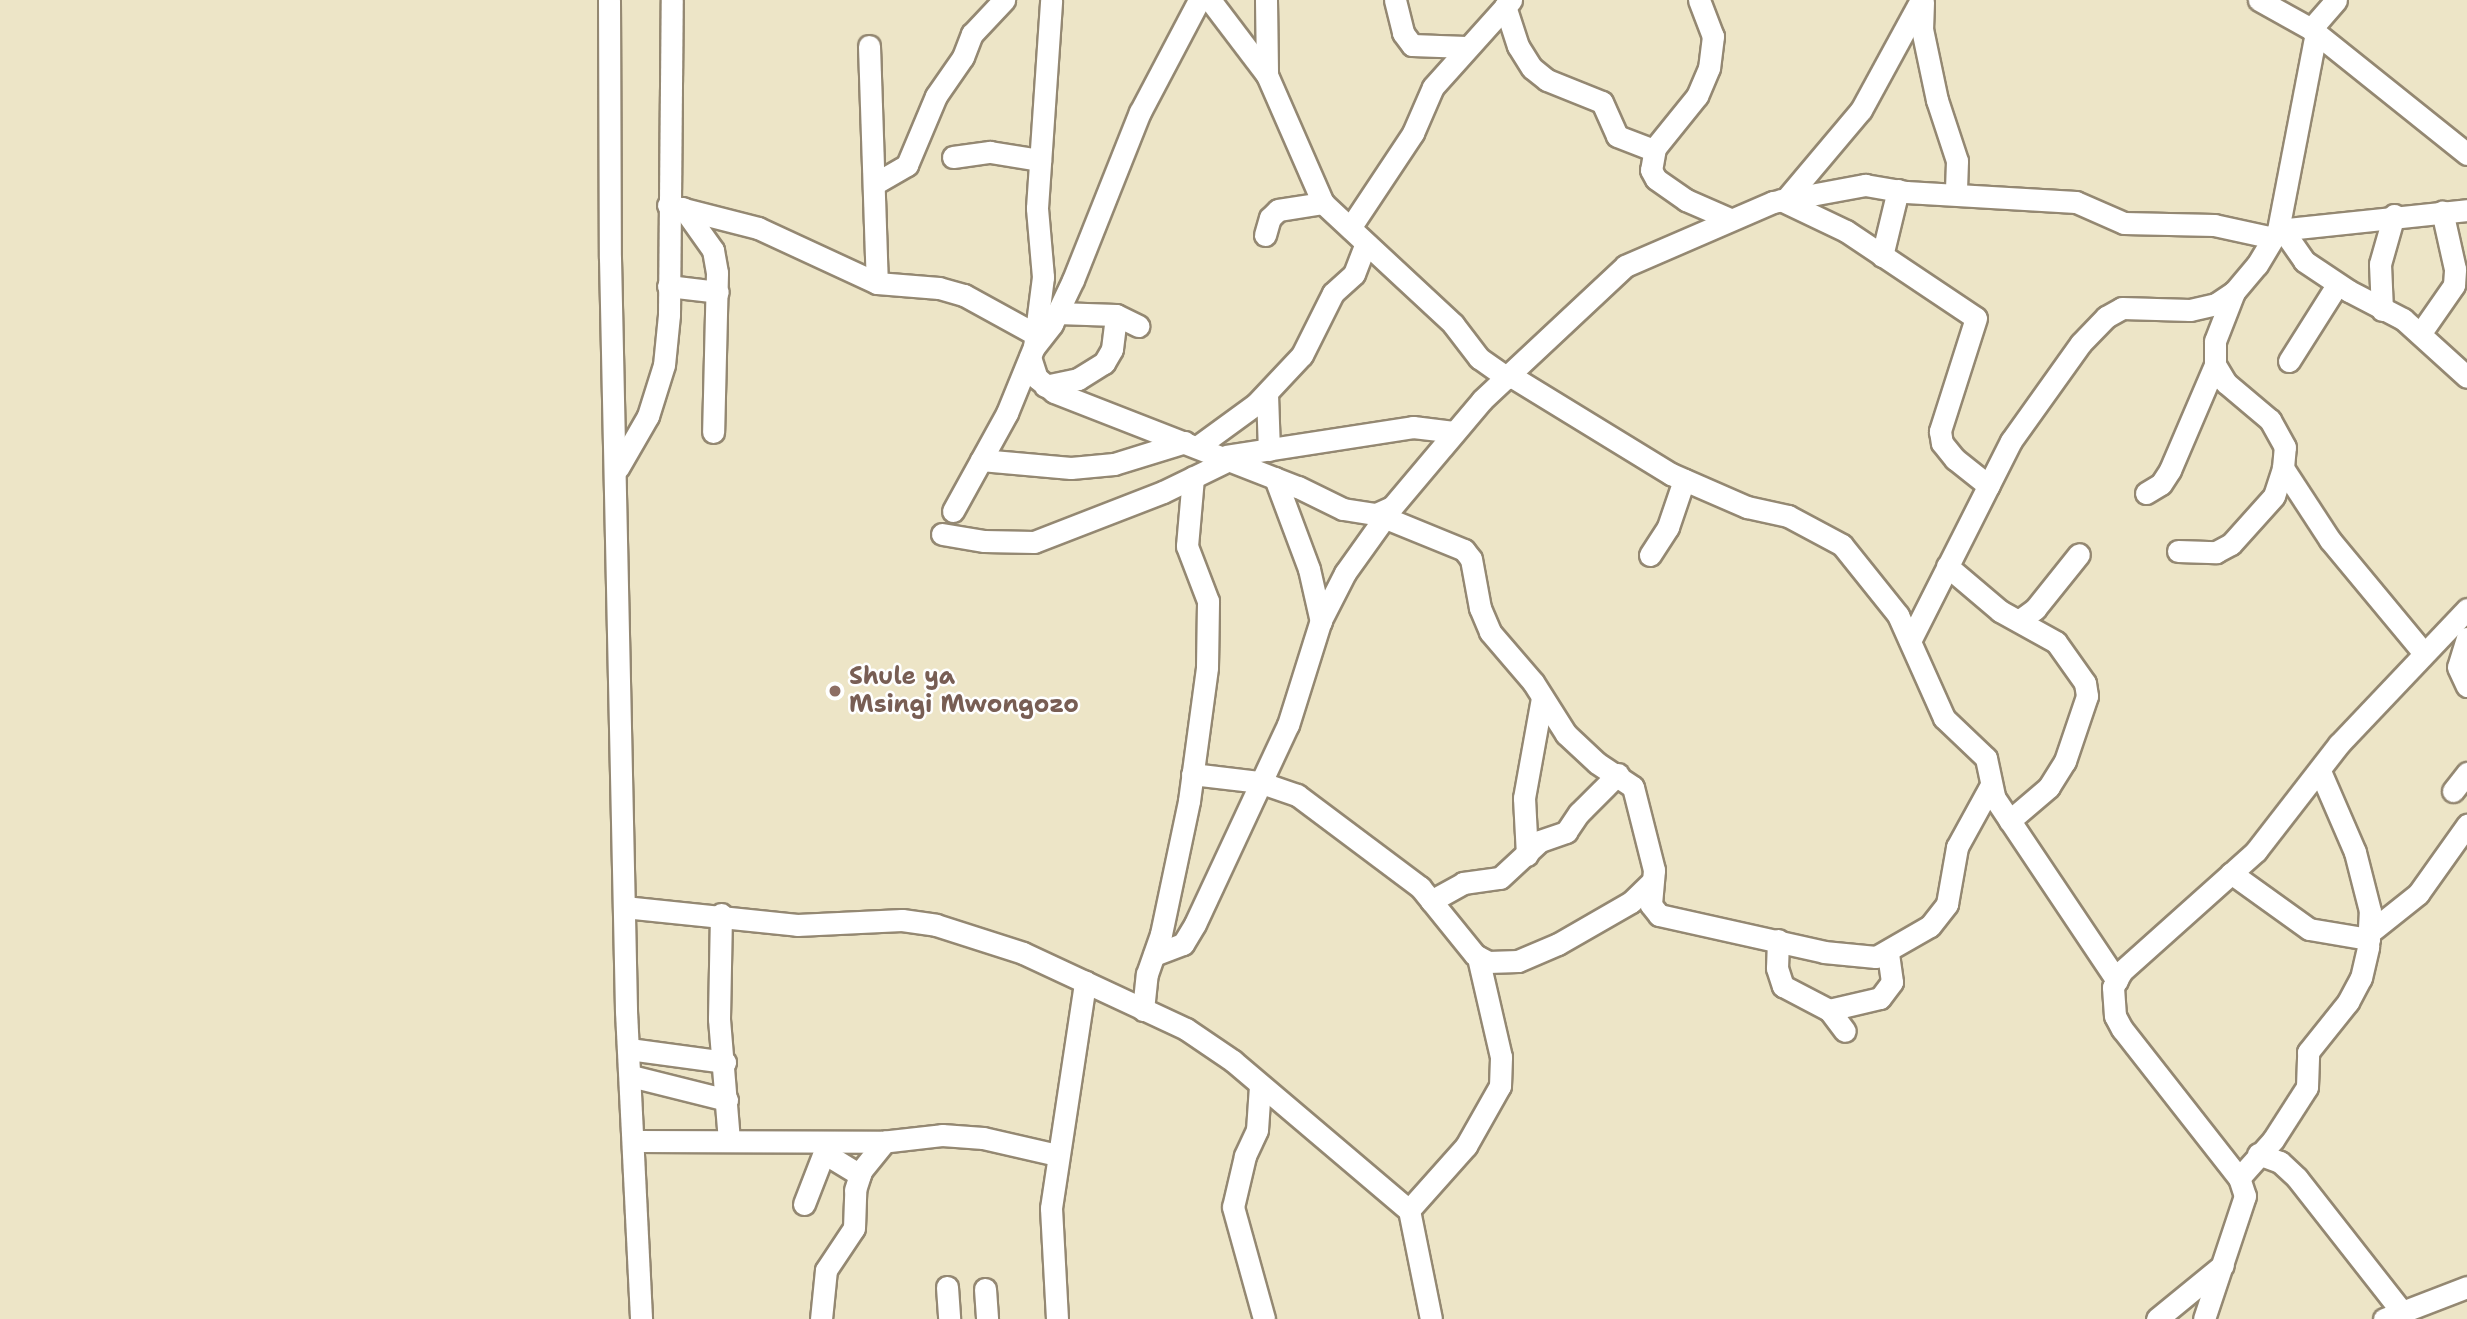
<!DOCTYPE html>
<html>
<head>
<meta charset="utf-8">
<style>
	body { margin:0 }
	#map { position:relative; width:2467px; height:1319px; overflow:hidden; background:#ede5c7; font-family:"Shantell Sans",sans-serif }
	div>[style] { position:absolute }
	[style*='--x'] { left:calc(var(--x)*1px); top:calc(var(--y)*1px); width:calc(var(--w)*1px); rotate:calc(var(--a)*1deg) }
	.roads { filter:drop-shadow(2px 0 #948872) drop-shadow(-2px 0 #948872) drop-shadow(0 2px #948872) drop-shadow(0 -2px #948872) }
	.minor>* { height:21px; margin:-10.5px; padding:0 10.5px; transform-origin:10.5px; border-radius:10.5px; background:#fff }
	.dots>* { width:19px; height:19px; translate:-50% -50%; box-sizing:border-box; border:4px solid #fff; border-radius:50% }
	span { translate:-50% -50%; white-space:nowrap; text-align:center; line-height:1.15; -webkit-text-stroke:5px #fff; paint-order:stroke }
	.education-label { font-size:24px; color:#785e54; font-weight:700 }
	.left { translate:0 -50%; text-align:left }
</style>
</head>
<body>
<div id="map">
	<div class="roads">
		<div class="minor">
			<i style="--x:609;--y:0;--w:258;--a:89.8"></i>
			<i style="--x:610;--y:258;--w:753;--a:88.78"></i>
			<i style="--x:626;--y:1011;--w:308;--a:87.2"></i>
			<i style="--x:1210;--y:0;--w:94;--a:52.8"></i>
			<i style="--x:1267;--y:75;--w:140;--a:66.4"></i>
			<i style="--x:1323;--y:203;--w:178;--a:42.9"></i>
			<i style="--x:1453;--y:324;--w:43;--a:52.6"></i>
			<i style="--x:1479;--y:358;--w:35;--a:35"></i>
			<i style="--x:1266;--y:0;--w:75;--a:89.2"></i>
			<i style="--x:1395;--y:0;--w:34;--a:76"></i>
			<i style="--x:1403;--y:33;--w:15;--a:53"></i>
			<i style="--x:1412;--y:45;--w:54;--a:2.1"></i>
			<i style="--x:1699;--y:0;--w:39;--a:69"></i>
			<i style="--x:1713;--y:36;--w:32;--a:97"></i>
			<i style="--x:1709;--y:68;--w:30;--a:113"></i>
			<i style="--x:1697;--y:96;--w:67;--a:128.9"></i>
			<i style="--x:1655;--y:148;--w:22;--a:100"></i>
			<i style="--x:1651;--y:170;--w:10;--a:61"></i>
			<i style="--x:1656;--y:179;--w:37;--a:35"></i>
			<i style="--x:1686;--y:200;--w:48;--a:23.4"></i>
			<i style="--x:2259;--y:0;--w:60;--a:29.1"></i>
			<i style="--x:2311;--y:29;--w:200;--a:38.7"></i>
			<i style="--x:1923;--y:2;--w:27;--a:92"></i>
			<i style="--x:1922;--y:29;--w:73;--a:78.1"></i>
			<i style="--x:1937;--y:100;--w:64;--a:71.8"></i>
			<i style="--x:1957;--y:161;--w:32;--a:92"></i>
			<i style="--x:1505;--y:6;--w:42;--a:72"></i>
			<i style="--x:1518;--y:46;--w:26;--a:58"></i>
			<i style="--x:1532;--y:68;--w:19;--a:39"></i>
			<i style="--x:1547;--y:80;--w:59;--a:21.8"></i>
			<i style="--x:1602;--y:102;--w:37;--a:66"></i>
			<i style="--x:1617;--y:136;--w:40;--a:21"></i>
			<i style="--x:2311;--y:29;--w:38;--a:-49"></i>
			<i style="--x:869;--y:46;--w:237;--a:88.1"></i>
			<i style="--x:953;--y:157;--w:37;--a:-8"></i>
			<i style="--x:990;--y:152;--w:51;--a:9.1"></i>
			<i style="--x:876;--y:183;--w:36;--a:-30"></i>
			<i style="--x:907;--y:165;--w:75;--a:-67.2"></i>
			<i style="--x:936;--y:96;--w:47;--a:-55.3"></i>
			<i style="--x:963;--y:57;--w:25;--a:-69"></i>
			<i style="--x:972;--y:34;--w:47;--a:-46.7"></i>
			<i style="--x:1786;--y:199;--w:116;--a:-49.9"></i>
			<i style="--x:1861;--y:110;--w:125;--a:-61.4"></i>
			<i style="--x:1781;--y:200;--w:72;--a:25.5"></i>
			<i style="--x:1846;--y:231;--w:156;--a:33.8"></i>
			<i style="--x:1976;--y:318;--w:119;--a:107.7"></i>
			<i style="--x:1940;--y:431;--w:12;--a:81"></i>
			<i style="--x:1942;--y:443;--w:21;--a:51"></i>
			<i style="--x:1955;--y:459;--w:43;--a:38.5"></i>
			<i style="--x:668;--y:205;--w:93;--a:14.3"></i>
			<i style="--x:758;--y:228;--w:131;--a:24.8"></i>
			<i style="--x:877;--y:283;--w:62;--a:4.6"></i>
			<i style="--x:939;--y:288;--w:26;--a:16"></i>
			<i style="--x:964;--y:295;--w:81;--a:28.8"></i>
			<i style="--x:683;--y:208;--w:52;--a:54.5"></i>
			<i style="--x:713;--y:250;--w:23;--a:80"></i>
			<i style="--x:717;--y:273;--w:159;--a:91.4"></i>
			<i style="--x:1350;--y:228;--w:114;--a:-56.4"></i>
			<i style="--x:1413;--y:133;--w:50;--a:-66.5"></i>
			<i style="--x:1433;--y:87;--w:117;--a:-48.1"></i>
			<i style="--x:2282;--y:229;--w:39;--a:55"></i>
			<i style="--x:2304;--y:261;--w:54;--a:33.7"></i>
			<i style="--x:2349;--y:291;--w:61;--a:27.4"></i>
			<i style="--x:2403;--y:319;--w:86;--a:42.2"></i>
			<i style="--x:2278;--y:230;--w:190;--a:-6"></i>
			<i style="--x:1265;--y:235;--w:18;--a:-74"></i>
			<i style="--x:1270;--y:218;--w:11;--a:-45"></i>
			<i style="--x:1278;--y:210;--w:46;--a:-8.8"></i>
			<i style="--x:1882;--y:256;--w:68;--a:-76.4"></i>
			<i style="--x:668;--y:286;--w:50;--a:6.8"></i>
			<i style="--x:2382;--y:310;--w:46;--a:-92.5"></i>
			<i style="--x:2380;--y:264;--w:51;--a:-74.1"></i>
			<i style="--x:1057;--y:313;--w:59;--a:1.9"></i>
			<i style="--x:1116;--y:315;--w:25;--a:26"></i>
			<i style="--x:2420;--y:334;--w:60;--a:-55.2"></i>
			<i style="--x:2454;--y:285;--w:16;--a:-86"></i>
			<i style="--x:2455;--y:269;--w:59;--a:-102.6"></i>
			<i style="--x:1035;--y:346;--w:28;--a:-52"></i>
			<i style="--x:1052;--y:324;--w:49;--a:-64.5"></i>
			<i style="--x:1073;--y:280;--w:181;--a:-68.3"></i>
			<i style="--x:1140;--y:112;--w:127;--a:-62.2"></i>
			<i style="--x:1030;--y:357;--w:22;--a:72"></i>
			<i style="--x:1037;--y:378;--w:22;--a:39"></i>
			<i style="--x:1054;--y:392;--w:262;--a:21.3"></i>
			<i style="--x:1298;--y:487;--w:50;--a:26.1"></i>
			<i style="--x:1343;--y:509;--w:33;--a:9"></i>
			<i style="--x:1376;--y:514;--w:17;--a:-24"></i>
			<i style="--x:1392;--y:507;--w:140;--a:-49.9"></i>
			<i style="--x:1482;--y:400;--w:196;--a:-43.1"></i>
			<i style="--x:1625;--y:266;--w:161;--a:-23.4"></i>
			<i style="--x:1773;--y:202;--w:94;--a:-10.5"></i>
			<i style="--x:1865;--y:185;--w:42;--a:9.7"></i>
			<i style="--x:1906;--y:192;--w:170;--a:3.4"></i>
			<i style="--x:2076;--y:202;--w:52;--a:23.6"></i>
			<i style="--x:2124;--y:223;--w:90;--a:1.3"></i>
			<i style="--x:2214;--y:225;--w:61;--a:12.2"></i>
			<i style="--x:2289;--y:361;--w:90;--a:-57.7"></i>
			<i style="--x:1511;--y:376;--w:188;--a:31.5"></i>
			<i style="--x:1671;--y:474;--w:83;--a:23.5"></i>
			<i style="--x:1747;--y:507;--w:42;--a:12.4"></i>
			<i style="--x:1788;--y:516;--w:61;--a:28.2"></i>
			<i style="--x:1842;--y:545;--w:90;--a:51.3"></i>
			<i style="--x:1898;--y:615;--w:113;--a:65.9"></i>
			<i style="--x:1944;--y:718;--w:58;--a:43.6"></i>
			<i style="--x:1986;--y:758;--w:40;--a:78"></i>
			<i style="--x:1994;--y:797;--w:221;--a:56.2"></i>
			<i style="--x:1045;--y:386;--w:34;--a:-12"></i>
			<i style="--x:1078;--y:379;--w:31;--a:-32"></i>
			<i style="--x:1104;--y:363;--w:16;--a:-60"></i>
			<i style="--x:1112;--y:349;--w:34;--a:-83"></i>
			<i style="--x:1267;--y:394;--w:56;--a:88"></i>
			<i style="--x:1197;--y:447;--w:73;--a:-36.1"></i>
			<i style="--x:1256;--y:404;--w:67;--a:-46.8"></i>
			<i style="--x:1302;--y:355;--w:69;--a:-63.4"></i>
			<i style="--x:1333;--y:293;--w:28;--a:-42"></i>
			<i style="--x:1354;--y:274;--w:33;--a:-69"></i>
			<i style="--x:1226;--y:456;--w:189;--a:-8.8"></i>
			<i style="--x:1413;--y:427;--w:42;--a:6.8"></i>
			<i style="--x:981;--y:460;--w:90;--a:5.1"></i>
			<i style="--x:1071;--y:468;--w:43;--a:-5.3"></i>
			<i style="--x:1114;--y:464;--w:74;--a:-17.2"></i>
			<i style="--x:618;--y:468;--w:60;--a:-60"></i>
			<i style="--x:648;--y:416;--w:53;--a:-72.6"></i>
			<i style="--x:664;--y:365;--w:50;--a:-84.3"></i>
			<i style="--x:669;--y:315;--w:315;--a:-89.5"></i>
			<i style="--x:2283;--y:468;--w:86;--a:56.9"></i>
			<i style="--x:2330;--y:540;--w:146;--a:50.3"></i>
			<i style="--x:1275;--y:478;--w:97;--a:69.5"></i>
			<i style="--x:1309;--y:569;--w:54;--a:77.2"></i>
			<i style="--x:2146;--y:493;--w:17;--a:-31"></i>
			<i style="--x:2161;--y:484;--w:17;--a:-57"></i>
			<i style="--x:2170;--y:470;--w:114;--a:-66.8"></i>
			<i style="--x:953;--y:511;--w:112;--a:-61.1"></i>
			<i style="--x:1007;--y:413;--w:71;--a:-67.8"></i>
			<i style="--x:1034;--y:347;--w:71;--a:-82.7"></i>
			<i style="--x:1043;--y:277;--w:69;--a:-95"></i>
			<i style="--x:1037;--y:208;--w:208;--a:-86.1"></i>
			<i style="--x:1376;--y:514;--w:95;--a:22.2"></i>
			<i style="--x:1464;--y:550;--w:11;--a:52"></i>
			<i style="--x:1471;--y:559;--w:50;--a:79.6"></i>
			<i style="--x:1480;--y:608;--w:26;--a:67"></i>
			<i style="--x:1490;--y:632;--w:66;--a:49.3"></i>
			<i style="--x:1533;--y:682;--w:62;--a:57.6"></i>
			<i style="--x:1566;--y:734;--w:42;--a:43.1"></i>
			<i style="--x:1597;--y:763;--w:43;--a:33.7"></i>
			<i style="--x:1633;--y:787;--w:86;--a:75.8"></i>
			<i style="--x:1654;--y:870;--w:35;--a:95"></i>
			<i style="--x:1651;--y:905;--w:13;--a:51"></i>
			<i style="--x:1659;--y:915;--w:169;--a:12.6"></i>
			<i style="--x:1824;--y:952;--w:52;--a:5.5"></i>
			<i style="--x:1876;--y:957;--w:62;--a:-29.9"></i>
			<i style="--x:1930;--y:926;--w:28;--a:-52"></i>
			<i style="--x:1947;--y:904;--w:58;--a:-80"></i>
			<i style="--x:1957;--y:847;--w:68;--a:-61.2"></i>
			<i style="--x:942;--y:534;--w:43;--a:9.5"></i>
			<i style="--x:984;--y:541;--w:50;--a:1.1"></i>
			<i style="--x:1034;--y:542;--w:138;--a:-21.2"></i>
			<i style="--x:1163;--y:492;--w:73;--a:-25.9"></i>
			<i style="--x:2178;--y:551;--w:38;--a:2"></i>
			<i style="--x:2216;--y:552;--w:17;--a:-28"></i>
			<i style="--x:2231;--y:544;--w:64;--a:-48.1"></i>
			<i style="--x:2274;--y:496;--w:29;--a:-72"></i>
			<i style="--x:2283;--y:468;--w:21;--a:-85"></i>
			<i style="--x:2285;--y:447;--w:31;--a:-119"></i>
			<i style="--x:2270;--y:420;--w:57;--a:-139.9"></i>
			<i style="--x:2226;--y:383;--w:21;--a:-121"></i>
			<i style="--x:2215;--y:365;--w:24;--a:-90"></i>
			<i style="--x:2215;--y:341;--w:53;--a:-68.8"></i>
			<i style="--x:1650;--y:555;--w:33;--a:-57"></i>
			<i style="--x:1668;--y:527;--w:50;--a:-71.2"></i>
			<i style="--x:1947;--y:566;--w:70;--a:40.3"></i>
			<i style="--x:2000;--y:611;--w:64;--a:29"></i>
			<i style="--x:2056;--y:642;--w:50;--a:54.7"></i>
			<i style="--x:2085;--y:683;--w:13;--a:81"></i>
			<i style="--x:2087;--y:696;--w:69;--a:108.7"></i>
			<i style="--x:2065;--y:761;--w:31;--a:122"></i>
			<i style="--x:2049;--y:787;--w:52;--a:139.6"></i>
			<i style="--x:2020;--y:620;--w:19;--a:-36"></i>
			<i style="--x:2035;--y:609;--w:70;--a:-51.3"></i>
			<i style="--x:2467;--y:638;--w:30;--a:107"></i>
			<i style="--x:2458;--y:667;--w:21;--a:65"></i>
			<i style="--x:1910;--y:641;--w:224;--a:-63.2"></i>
			<i style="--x:2011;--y:441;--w:120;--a:-54.5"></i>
			<i style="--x:2081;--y:343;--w:36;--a:-46"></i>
			<i style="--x:2106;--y:317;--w:18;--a:-29"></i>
			<i style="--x:2122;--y:308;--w:68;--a:1.7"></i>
			<i style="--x:2190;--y:310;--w:27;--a:-13"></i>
			<i style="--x:2216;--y:304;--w:22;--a:-34"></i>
			<i style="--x:2234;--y:292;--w:35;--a:-50"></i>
			<i style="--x:2257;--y:265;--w:41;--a:-59"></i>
			<i style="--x:2278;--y:230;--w:201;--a:-79.1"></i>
			<i style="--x:1192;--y:774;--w:67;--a:6.8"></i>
			<i style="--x:1259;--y:782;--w:40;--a:18.9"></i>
			<i style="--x:1297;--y:795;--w:154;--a:36.8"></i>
			<i style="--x:1420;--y:887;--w:87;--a:51"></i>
			<i style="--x:1475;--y:955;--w:15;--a:28"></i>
			<i style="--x:1488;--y:962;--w:30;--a:-2"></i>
			<i style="--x:1518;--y:961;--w:43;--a:-23"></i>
			<i style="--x:1558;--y:944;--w:84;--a:-29.9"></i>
			<i style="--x:1631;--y:902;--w:29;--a:-44"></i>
			<i style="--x:2453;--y:791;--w:23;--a:-52"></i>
			<i style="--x:1527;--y:855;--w:57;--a:-93"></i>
			<i style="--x:1524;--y:798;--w:102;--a:-79.8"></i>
			<i style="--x:2231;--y:873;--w:96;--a:35.7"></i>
			<i style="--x:2309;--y:929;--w:61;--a:9.5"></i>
			<i style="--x:1431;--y:901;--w:37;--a:-29"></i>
			<i style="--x:1463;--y:883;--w:37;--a:-8"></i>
			<i style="--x:1500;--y:878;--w:54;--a:-42.8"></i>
			<i style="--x:1540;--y:841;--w:28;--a:-19"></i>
			<i style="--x:1566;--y:832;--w:23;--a:-56"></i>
			<i style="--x:1579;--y:813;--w:55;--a:-45"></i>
			<i style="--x:624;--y:907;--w:174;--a:5.9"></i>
			<i style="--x:797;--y:925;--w:105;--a:-2.7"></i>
			<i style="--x:902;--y:920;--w:34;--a:8"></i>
			<i style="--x:936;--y:925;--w:91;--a:17.8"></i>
			<i style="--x:1023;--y:953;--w:180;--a:25"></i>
			<i style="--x:1186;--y:1029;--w:57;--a:34.2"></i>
			<i style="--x:1233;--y:1061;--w:231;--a:40.3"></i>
			<i style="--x:1409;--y:1210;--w:111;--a:78.6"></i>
			<i style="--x:721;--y:914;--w:105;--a:91.1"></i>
			<i style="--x:719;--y:1019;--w:122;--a:85.3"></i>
			<i style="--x:2369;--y:933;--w:63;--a:-38.5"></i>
			<i style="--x:2418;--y:894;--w:85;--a:-54.6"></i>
			<i style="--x:1778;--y:940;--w:28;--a:92"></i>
			<i style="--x:1777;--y:968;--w:19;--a:72"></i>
			<i style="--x:1783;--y:986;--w:52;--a:27.6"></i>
			<i style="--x:1829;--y:1010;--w:26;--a:53"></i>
			<i style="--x:1154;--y:955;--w:31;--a:-21"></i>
			<i style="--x:1183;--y:944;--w:23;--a:-59"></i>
			<i style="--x:1195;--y:924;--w:220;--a:-65"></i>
			<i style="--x:1288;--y:725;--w:110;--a:-72.6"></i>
			<i style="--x:1321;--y:620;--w:53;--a:-62.9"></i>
			<i style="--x:1345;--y:573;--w:69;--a:-54.5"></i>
			<i style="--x:1143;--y:1010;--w:36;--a:-84"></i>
			<i style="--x:1147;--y:974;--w:42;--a:-70.7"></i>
			<i style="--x:1161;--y:934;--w:136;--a:-78.1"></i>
			<i style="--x:1189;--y:801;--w:135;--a:-82.3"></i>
			<i style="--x:1207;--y:667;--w:66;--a:-89.1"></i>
			<i style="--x:1208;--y:601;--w:59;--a:-110.9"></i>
			<i style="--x:1187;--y:546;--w:69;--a:-85"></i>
			<i style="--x:1829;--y:1010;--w:52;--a:-13.2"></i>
			<i style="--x:1880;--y:998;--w:20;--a:-53"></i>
			<i style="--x:1892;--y:982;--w:30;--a:-98"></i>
			<i style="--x:629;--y:1049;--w:97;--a:7.7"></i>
			<i style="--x:631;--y:1076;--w:99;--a:14"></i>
			<i style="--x:1260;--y:1086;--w:44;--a:93.9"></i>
			<i style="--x:1257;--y:1130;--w:29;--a:115"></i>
			<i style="--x:1245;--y:1156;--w:52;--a:103.2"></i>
			<i style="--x:1233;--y:1207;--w:116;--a:74.5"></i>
			<i style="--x:635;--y:1141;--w:246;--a:0.2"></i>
			<i style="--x:881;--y:1142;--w:61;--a:-6.5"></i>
			<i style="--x:942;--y:1135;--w:41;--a:4.2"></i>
			<i style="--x:983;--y:1138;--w:76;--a:12.9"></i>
			<i style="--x:824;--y:1153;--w:42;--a:31.4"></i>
			<i style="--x:2258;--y:1154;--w:23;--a:20"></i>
			<i style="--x:2280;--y:1162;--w:23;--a:43"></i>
			<i style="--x:2297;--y:1178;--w:170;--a:51.9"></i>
			<i style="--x:2239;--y:1178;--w:51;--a:-48.2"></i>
			<i style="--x:2273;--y:1140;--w:63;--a:-57.3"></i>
			<i style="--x:2307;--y:1087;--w:35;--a:-88"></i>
			<i style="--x:2308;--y:1052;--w:64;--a:-51.3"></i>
			<i style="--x:2348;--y:1002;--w:27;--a:-62"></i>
			<i style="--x:2361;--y:978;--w:32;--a:-77"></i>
			<i style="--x:2368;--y:947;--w:36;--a:-87"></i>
			<i style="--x:2370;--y:911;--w:61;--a:-104.3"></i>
			<i style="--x:2355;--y:852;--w:88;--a:-113.4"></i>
			<i style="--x:804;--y:1204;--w:66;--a:-68.8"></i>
			<i style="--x:1409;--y:1210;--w:86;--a:-48.3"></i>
			<i style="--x:1466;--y:1146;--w:69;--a:-60.5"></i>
			<i style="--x:1500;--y:1086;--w:29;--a:-88"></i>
			<i style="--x:1501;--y:1057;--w:103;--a:-103"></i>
			<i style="--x:947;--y:1287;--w:32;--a:86"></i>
			<i style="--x:985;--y:1289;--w:30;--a:86"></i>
			<i style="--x:821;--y:1319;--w:49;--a:-84.2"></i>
			<i style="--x:826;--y:1270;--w:50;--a:-56.3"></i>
			<i style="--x:854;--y:1228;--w:38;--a:-88"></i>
			<i style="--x:855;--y:1190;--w:20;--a:-72"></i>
			<i style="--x:861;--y:1171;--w:38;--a:-51"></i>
			<i style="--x:1057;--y:1319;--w:111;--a:-93.1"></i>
			<i style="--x:1051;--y:1208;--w:229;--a:-81.4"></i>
			<i style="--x:2157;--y:1319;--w:85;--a:-39.3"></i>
			<i style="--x:2204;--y:1319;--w:130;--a:-71.6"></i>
			<i style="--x:2245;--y:1196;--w:19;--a:-108"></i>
			<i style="--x:2239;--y:1178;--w:189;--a:-128.1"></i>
			<i style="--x:2122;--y:1029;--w:15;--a:-118"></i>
			<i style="--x:2115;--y:1016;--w:29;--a:-94"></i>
			<i style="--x:2113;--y:987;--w:18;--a:-61"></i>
			<i style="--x:2122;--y:971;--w:180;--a:-41.8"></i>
			<i style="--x:2256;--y:851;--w:135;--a:-52.2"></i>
			<i style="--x:2339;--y:744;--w:186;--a:-46.5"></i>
			<i style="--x:2384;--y:1319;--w:89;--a:-21.1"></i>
		</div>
	</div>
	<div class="dots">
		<i style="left:835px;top:691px;background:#8d6e63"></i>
	</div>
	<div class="education-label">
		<span class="left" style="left:849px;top:691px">Shule ya<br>Msingi Mwongozo</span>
	</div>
</div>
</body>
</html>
